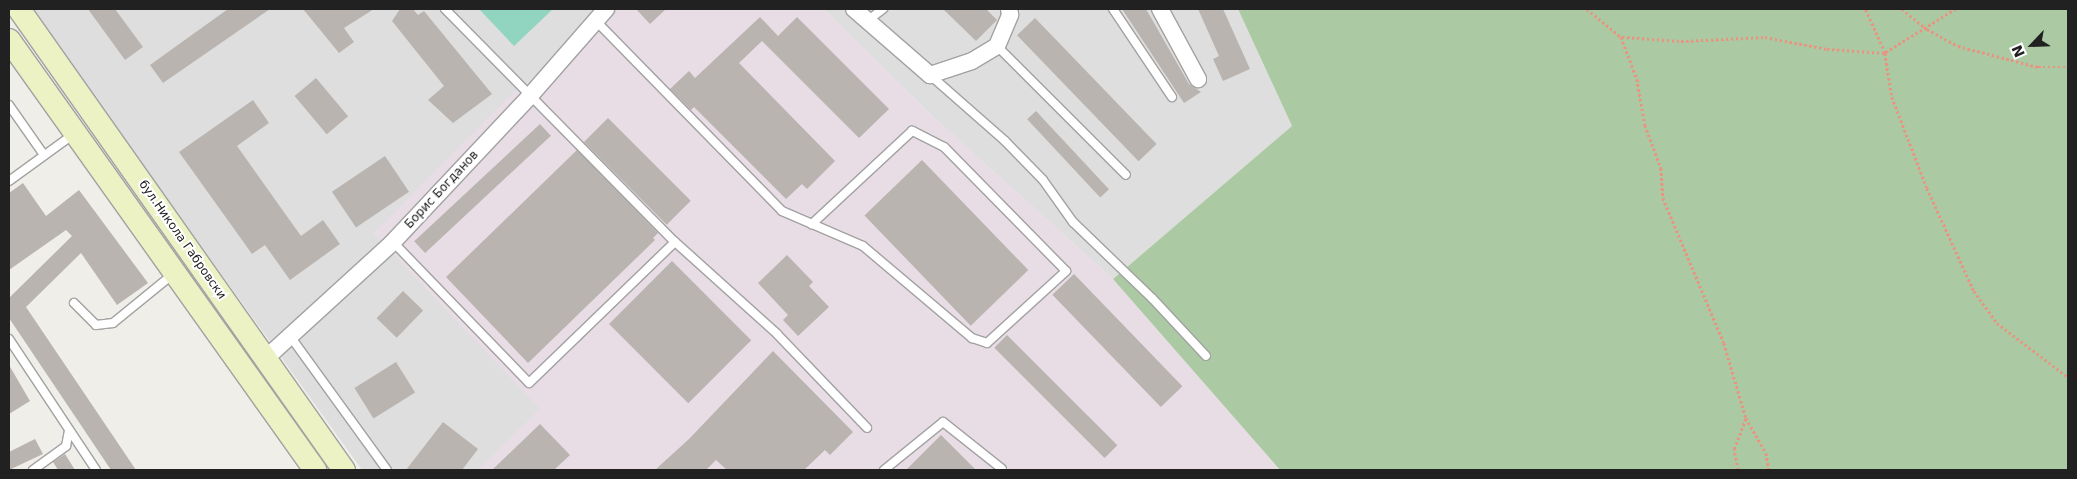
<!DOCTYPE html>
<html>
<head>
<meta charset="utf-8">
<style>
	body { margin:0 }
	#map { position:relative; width:2077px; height:479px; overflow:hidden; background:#f0eee9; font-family:"DejaVu Sans",sans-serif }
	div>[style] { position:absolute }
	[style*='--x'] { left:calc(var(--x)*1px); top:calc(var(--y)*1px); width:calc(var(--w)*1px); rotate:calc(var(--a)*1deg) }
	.residential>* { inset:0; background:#dfdede }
	.industrial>* { inset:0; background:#e8dce5 }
	.forest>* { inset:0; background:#abcaa3 }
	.pitch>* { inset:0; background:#91d5c0 }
	.building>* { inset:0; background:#b9b4af; transform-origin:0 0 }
	.path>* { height:2.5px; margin-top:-1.25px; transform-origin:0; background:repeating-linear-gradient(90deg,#e99481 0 2.5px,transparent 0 5px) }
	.roads { filter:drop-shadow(1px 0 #a2a2a2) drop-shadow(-1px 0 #a2a2a2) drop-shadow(0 1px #a2a2a2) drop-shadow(0 -1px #a2a2a2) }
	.lane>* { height:8px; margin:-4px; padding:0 4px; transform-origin:4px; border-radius:4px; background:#fff }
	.street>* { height:16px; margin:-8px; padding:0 8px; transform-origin:8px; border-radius:8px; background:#fff }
	.secondary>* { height:22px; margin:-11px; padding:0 11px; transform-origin:11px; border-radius:11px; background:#ecf2c4 }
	span { translate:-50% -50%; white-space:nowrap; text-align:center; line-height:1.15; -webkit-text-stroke:4px #fff; paint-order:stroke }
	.street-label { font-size:12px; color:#212121 }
	.frame { position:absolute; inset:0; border:10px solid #212121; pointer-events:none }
	.north { position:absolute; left:2007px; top:20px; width:50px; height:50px; -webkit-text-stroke:4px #fff; paint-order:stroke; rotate:246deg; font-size:14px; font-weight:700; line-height:20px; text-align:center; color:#212121 }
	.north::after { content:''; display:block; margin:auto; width:18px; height:22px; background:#212121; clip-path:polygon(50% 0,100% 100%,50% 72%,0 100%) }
</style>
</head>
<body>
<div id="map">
	<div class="residential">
		<i style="clip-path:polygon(31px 9px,617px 9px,593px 36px,374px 233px,541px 409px,478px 470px,362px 470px)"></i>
		<i style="clip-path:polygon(824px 9px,1238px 9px,1292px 126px,1113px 279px,933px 117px)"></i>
	</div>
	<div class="industrial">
		<i style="clip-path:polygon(617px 9px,824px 9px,933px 117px,1113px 279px,1280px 470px,478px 470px,540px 409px,374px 233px,518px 88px,593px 36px)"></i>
	</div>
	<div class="forest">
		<i style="clip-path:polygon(1238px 9px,2068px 9px,2068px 470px,1280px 470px,1113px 279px,1292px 126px)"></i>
	</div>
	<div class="pitch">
		<i style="clip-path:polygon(479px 9px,553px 9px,514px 46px)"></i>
	</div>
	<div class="building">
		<i style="clip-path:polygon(88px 9px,115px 9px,143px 47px,125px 60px)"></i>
		<i style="clip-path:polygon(228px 9px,270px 9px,163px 83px,150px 65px)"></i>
		<i style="clip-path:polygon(303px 9px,374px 9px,344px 28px,354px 42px,339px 53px)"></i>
		<i style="clip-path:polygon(400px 9px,413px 9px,418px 15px,424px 11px,492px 94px,453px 123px,428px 100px,444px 86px,392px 21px)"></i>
		<i style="clip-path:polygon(636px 9px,666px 9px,650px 24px)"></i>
		<i style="clip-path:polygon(943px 9px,986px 9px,997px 20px,976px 41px)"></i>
		<i style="clip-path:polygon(1122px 9px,1146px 9px,1189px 84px,1201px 92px,1184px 103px)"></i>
		<i style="clip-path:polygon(1198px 9px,1223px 9px,1250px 69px,1223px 81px,1213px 59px,1219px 56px)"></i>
		<i style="clip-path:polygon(760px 17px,778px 36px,797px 17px,889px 109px,859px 138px,762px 41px,739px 63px,835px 161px,807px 189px,802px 184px,786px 199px,694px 107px,691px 110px,670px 89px,689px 71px,695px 78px)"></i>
		<i style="left:1035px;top:18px;width:175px;height:25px;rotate:46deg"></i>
		<i style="left:316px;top:78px;width:50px;height:28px;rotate:50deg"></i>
		<i style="clip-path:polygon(253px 100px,269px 123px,237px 146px,301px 236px,323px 220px,340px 244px,290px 280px,265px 245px,252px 254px,179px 152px)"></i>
		<i style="left:1036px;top:111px;width:107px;height:12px;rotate:47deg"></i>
		<i style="left:608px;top:118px;width:117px;height:34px;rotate:45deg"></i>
		<i style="left:540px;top:124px;width:16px;height:172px;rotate:47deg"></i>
		<i style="clip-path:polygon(577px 150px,658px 233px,653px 238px,655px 240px,528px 363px,446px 277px)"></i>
		<i style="left:385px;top:156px;width:43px;height:64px;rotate:56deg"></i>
		<i style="left:922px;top:160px;width:153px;height:80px;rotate:46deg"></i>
		<i style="clip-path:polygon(23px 183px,46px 216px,79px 190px,148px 283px,117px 305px,81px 253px,26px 307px,136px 470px,111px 470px,9px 318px,9px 298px,72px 236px,66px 230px,9px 270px,9px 193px)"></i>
		<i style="clip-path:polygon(787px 255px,813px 282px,809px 286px,829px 307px,798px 336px,783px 320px,788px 315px,758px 283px)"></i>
		<i style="left:672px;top:261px;width:112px;height:89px;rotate:45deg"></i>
		<i style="left:1074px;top:274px;width:156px;height:30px;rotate:46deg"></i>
		<i style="left:403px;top:291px;width:28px;height:38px;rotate:44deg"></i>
		<i style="left:1007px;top:335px;width:156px;height:18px;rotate:45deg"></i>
		<i style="clip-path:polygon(773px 351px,853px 432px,830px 455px,825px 450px,804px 470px,727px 470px,716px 460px,706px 470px,655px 470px,689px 439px)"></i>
		<i style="left:396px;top:362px;width:36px;height:49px;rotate:58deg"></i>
		<i style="clip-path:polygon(9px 365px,30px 401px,9px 414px)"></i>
		<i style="clip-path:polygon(443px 422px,478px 449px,462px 470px,406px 470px)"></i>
		<i style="clip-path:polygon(540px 424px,570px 455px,554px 470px,492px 470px)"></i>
		<i style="clip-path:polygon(941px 435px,976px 470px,906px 470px)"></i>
		<i style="clip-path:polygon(35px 439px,43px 454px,9px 470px,9px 452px)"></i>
		<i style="clip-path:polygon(65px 454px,75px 470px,58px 470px,53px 462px)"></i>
	</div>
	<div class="path">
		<i style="--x:1587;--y:9;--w:44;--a:39.5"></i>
		<i style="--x:1621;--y:37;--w:45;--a:69.1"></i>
		<i style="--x:1637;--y:79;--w:47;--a:80.1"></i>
		<i style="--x:1645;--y:125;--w:46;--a:69.6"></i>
		<i style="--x:1661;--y:168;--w:30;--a:86"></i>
		<i style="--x:1663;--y:198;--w:157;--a:67.2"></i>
		<i style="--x:1724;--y:343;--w:78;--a:73.7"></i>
		<i style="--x:1746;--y:418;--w:40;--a:60.3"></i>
		<i style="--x:1766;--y:453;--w:17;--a:80"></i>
		<i style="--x:1902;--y:9;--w:32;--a:39"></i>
		<i style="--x:1927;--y:29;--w:35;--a:29"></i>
		<i style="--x:1958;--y:46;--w:83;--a:14.7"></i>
		<i style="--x:2038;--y:67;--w:30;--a:0"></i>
		<i style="--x:1956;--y:9;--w:84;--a:148.2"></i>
		<i style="--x:1885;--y:53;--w:45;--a:81"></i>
		<i style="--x:1892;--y:97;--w:97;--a:69"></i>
		<i style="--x:1927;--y:188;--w:113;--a:65.5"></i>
		<i style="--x:1974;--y:291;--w:39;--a:54"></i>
		<i style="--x:1997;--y:323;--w:89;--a:37.3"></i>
		<i style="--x:1622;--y:37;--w:59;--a:3.9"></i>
		<i style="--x:1681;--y:41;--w:84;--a:-2.7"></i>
		<i style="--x:1765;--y:37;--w:63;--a:11"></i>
		<i style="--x:1827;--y:49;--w:58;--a:3.9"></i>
		<i style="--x:1885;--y:53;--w:48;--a:-114.4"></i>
		<i style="--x:1738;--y:470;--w:21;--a:-101"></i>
		<i style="--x:1734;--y:449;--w:33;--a:-69"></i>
	</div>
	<div class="roads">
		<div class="lane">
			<i style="--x:445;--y:9;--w:327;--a:45.4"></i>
			<i style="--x:675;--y:242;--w:137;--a:42"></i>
			<i style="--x:777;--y:334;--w:130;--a:46.2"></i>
			<i style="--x:1113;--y:9;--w:106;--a:56.2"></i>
			<i style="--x:596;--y:21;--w:266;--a:45.6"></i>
			<i style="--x:782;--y:211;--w:88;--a:23.4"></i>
			<i style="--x:863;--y:246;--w:143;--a:40.2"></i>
			<i style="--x:972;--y:338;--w:16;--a:18"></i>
			<i style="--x:987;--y:343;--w:107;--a:-42.3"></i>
			<i style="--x:1066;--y:271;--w:174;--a:-134.5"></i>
			<i style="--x:944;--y:147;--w:36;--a:-153"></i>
			<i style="--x:912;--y:131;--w:137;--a:137.1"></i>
			<i style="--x:867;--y:21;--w:20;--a:-37"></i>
			<i style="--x:997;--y:46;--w:182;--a:45"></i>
			<i style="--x:930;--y:75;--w:100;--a:41.3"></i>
			<i style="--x:1005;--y:141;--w:54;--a:45.7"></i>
			<i style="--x:1043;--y:180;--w:52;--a:54.5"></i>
			<i style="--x:1073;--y:222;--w:110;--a:43.9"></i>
			<i style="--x:1152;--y:298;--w:79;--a:47"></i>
			<i style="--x:9;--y:105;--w:61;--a:55"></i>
			<i style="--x:9;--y:181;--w:80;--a:-35.9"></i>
			<i style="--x:393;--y:242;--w:196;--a:46"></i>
			<i style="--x:529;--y:383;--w:203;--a:-44"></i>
			<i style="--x:74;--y:303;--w:31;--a:45"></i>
			<i style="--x:96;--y:325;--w:17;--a:-7"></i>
			<i style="--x:113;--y:323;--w:77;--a:-39.2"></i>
			<i style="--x:290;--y:336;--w:165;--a:54.1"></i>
			<i style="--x:9;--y:339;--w:157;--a:56.4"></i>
			<i style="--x:33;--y:470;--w:41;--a:-36"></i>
			<i style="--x:66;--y:446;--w:16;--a:-79"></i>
			<i style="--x:884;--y:470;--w:76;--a:-39.1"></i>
			<i style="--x:943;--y:422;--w:75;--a:38.5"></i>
		</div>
		<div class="street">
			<i style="--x:854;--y:9;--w:101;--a:41"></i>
			<i style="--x:930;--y:75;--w:44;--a:-18.4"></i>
			<i style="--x:972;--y:61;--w:29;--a:-31"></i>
			<i style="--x:997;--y:46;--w:34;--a:-67"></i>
			<i style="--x:1010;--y:15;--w:6;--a:-99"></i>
			<i style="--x:1160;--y:9;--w:80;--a:61.5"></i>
			<i style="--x:265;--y:359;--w:173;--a:-42.4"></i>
			<i style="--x:393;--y:242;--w:199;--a:-46.8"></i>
			<i style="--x:529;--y:97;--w:117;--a:-48.8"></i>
		</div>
		<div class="secondary">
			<i style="--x:19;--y:9;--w:564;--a:54.82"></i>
			<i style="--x:9;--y:40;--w:528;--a:54.56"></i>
		</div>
	</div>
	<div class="street-label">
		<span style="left:442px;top:190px;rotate:-47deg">Борис Богданов</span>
		<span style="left:182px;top:240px;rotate:55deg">бул.Никола Габровски</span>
	</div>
	<div class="frame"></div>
	<div class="north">N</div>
</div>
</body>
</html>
